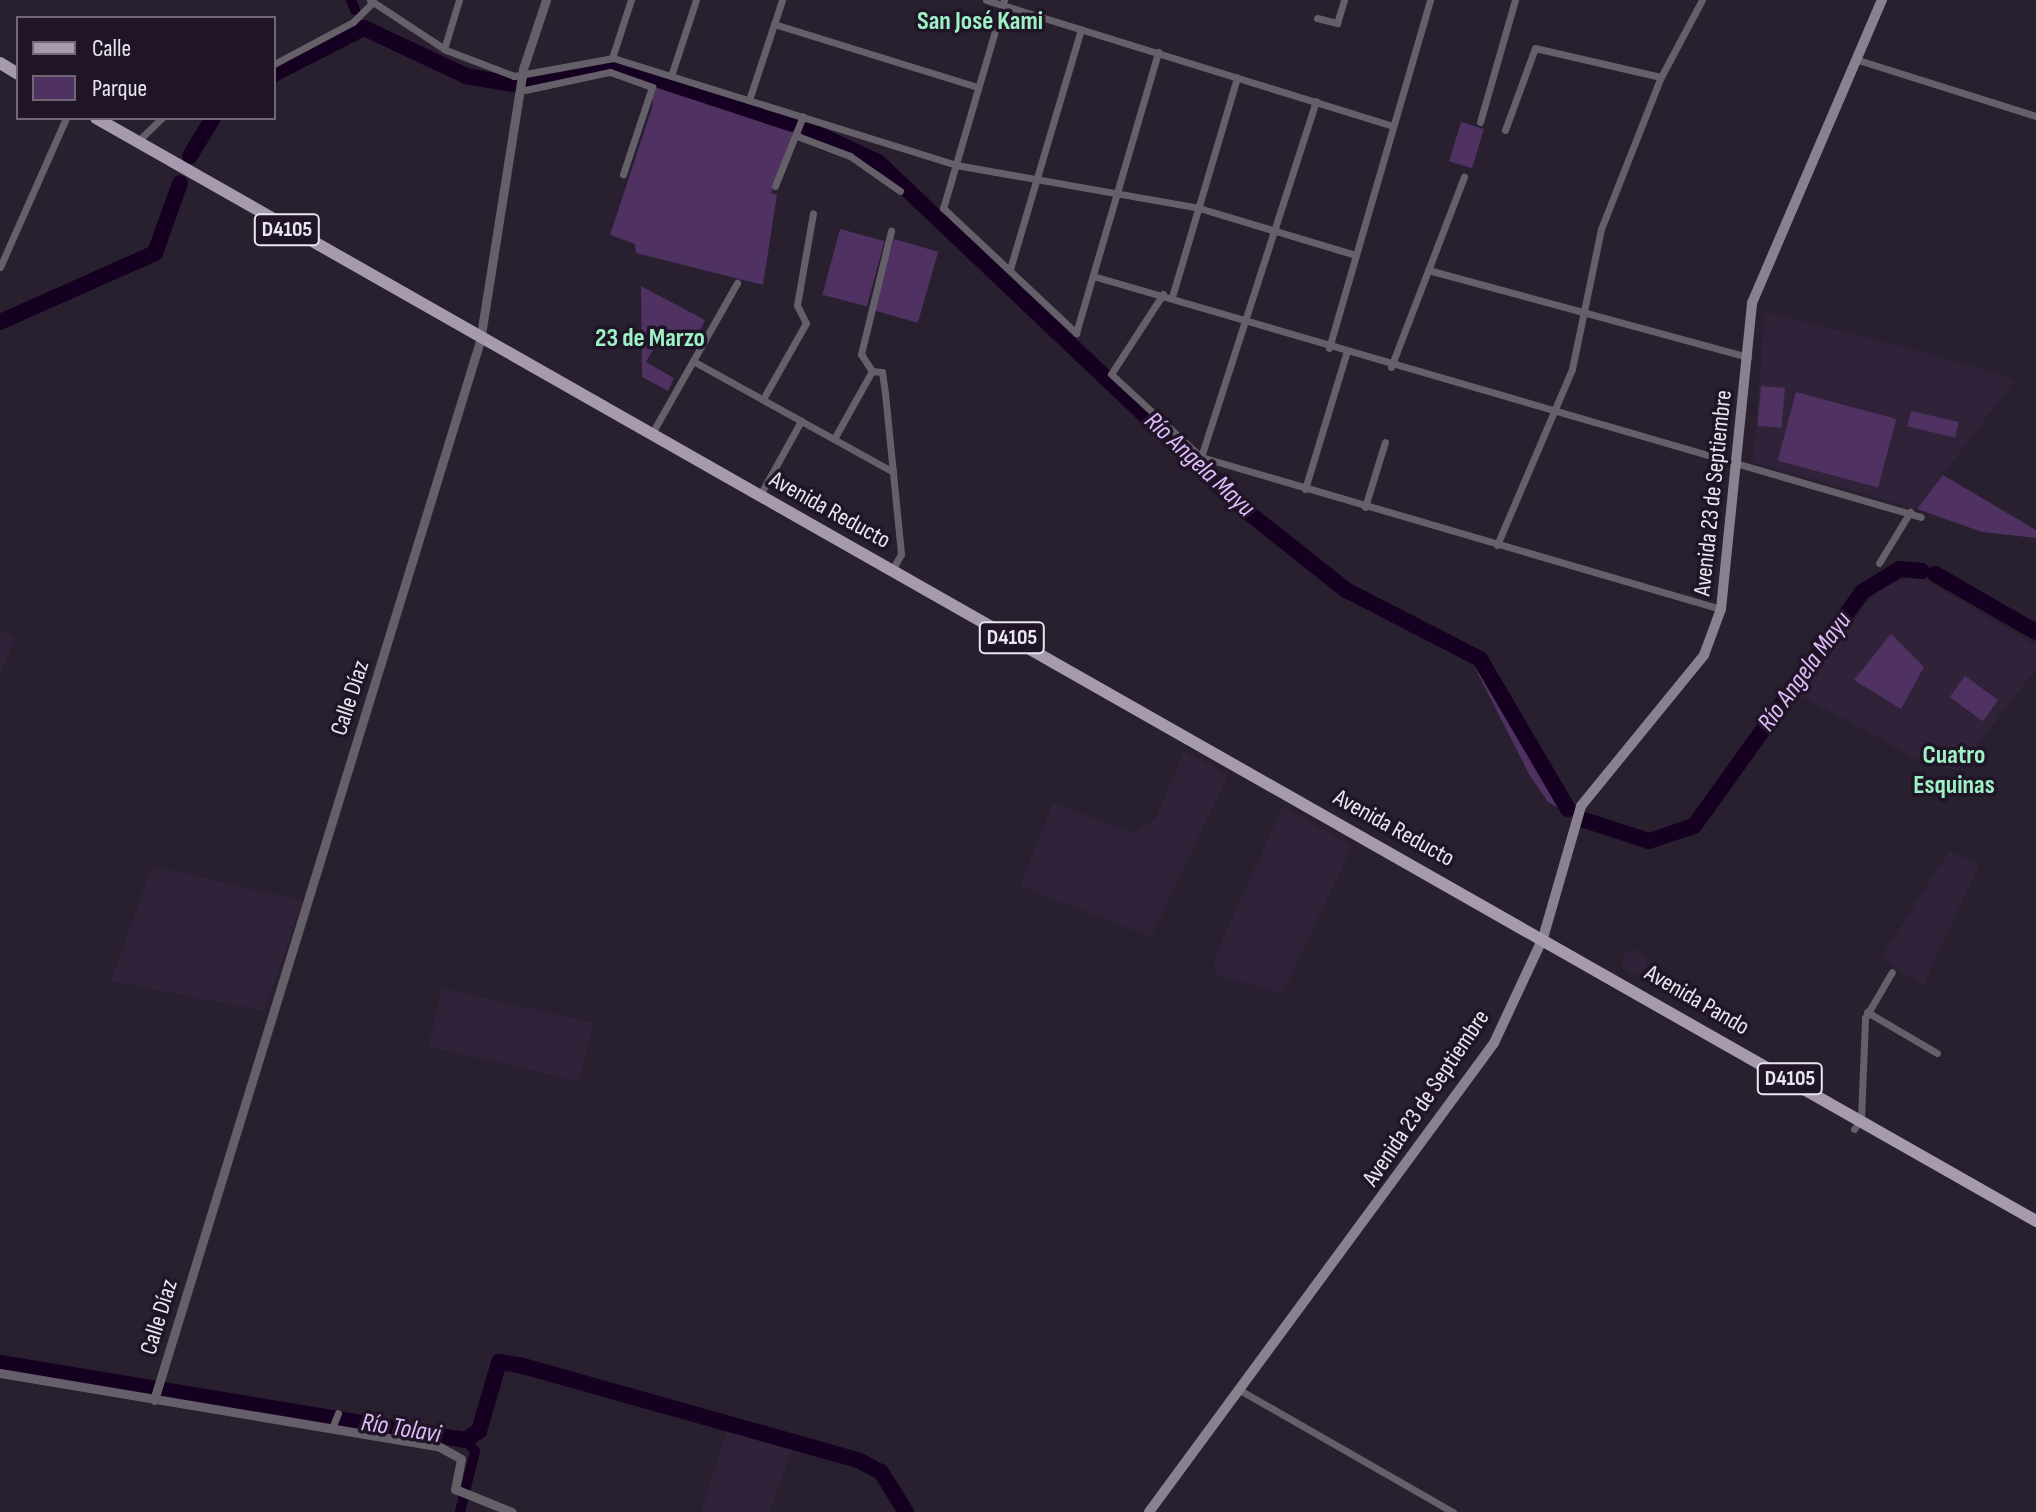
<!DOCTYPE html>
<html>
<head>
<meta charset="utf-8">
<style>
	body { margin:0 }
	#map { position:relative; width:2036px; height:1512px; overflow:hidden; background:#281f2f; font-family:"Sofia Sans Condensed",sans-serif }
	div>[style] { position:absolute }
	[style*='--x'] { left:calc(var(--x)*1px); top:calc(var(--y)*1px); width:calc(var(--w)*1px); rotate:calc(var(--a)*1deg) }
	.built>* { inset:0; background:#302339; transform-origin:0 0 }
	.round { border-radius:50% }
	.green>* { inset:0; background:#4f3162; transform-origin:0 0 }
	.canal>* { height:10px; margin:-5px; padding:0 5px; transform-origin:5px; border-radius:5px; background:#150022 }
	.river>* { height:16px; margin:-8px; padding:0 8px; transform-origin:8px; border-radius:8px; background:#150022 }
	.minor>* { height:7px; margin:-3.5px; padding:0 3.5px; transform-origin:3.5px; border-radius:3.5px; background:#645f68 }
	.tertiary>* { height:9px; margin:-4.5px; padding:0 4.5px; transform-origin:4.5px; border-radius:4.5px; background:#645f68 }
	.secondary>* { height:10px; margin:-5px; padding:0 5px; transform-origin:5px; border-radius:5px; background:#89818f }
	.primary>* { height:12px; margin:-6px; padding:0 6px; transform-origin:6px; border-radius:6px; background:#a69bae }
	span { translate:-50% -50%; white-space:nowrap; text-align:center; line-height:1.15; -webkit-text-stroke:7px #1f1526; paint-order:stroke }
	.shield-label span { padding:2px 6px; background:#1f1526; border:2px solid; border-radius:6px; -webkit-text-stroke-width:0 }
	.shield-label { font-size:22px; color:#ebe5f0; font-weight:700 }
	.street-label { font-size:24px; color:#ebe5f0 }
	.neighbourhood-label { font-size:26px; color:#9ef0c5; font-weight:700 }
	.water-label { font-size:26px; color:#e1bcfc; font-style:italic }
	.legend { position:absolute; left:16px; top:16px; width:260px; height:104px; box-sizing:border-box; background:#1f1526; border:2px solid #716877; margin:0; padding:10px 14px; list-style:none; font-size:24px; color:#ebe5f0 }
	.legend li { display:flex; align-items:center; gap:16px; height:40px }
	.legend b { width:40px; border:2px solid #716877 }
</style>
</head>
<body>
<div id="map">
	<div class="built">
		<i style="clip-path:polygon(1765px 311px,1971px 365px,2015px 380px,1917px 509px,1753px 462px)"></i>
		<i style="clip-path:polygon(1917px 575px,2036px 646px,2036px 669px,1958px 770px,1927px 765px,1798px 694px,1879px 588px)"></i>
		<i style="clip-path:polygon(0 631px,16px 637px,0 674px)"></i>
		<i style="clip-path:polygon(1184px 751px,1228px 775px,1151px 937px,1020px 886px,1053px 803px,1133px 833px,1156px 818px)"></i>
		<i style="clip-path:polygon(1283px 806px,1352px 846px,1283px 993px,1216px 976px,1214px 958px)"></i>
		<i style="clip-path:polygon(1949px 851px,1979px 865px,1923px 986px,1881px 957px)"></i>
		<i style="clip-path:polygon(152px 866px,303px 901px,264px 1011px,111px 981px)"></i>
		<i class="round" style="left:1622px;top:950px;width:24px;height:24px"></i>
		<i style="left:442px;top:988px;width:155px;height:60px;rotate:13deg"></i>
		<i style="clip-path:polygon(728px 1427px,795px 1444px,769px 1512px,701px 1512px)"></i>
	</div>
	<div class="green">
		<i style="clip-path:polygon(648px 72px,798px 120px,771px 193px,777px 195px,763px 285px,636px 253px,635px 244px,610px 235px,653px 105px)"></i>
		<i style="left:1461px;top:122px;width:24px;height:41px;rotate:17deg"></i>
		<i style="left:840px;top:229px;width:46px;height:68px;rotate:15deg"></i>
		<i style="left:894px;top:239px;width:46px;height:74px;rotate:16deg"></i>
		<i style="clip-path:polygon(641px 286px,705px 320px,691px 348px,663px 333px,646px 362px,674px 378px,668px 391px,642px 377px)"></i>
		<i style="left:1761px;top:386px;width:24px;height:40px;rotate:5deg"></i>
		<i style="left:1796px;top:392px;width:104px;height:71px;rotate:15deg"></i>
		<i style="left:1911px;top:411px;width:49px;height:16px;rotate:13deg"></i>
		<i style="clip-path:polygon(1943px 475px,2036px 530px,2036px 538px,1982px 532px,1917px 509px)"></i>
		<i style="clip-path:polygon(1891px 634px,1924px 667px,1901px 709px,1854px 680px)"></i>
		<i style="clip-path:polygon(1475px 668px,1505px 703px,1567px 813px,1548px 802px,1530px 776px)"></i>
		<i style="left:1965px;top:676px;width:41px;height:26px;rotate:36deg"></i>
	</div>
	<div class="canal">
		<i style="--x:351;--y:0;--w:11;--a:68"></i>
		<i style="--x:460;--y:1512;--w:63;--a:-76.2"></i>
		<i style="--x:475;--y:1451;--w:15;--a:-132"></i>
	</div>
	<div class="river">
		<i style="--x:274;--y:74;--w:101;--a:-27.1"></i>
		<i style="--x:364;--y:28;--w:113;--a:25.2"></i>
		<i style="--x:466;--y:76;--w:53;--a:9.8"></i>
		<i style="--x:533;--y:82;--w:82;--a:-12"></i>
		<i style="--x:613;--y:65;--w:188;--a:18.2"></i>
		<i style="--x:809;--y:130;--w:76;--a:24.9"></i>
		<i style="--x:878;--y:162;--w:506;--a:43.48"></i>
		<i style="--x:1245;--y:510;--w:129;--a:38.4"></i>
		<i style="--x:1346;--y:590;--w:151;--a:27.2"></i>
		<i style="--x:1480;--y:659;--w:174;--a:59.6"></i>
		<i style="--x:190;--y:156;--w:44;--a:-58.8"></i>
		<i style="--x:0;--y:322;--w:170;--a:-24"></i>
		<i style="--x:155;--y:253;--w:74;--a:-70.3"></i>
		<i style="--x:1935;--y:574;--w:116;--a:29.9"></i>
		<i style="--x:1581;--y:819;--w:71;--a:17.9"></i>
		<i style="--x:1649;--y:841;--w:47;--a:-18.4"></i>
		<i style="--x:1694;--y:826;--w:288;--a:-54.3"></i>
		<i style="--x:1862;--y:592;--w:44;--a:-31.2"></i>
		<i style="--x:1900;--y:569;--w:22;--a:5"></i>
		<i style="--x:0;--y:1363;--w:471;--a:9.4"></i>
		<i style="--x:465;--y:1440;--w:17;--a:-33"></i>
		<i style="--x:479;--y:1431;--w:72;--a:-73.8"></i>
		<i style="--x:499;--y:1362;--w:24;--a:9"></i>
		<i style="--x:523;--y:1366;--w:348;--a:15.7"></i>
		<i style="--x:858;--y:1460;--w:26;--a:28"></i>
		<i style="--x:881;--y:1472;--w:47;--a:58"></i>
	</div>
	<div class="minor">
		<i style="--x:370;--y:0;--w:91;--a:33.3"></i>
		<i style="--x:446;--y:50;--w:73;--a:20.9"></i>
		<i style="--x:514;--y:76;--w:101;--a:-10.3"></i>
		<i style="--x:613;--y:58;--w:359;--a:17.3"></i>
		<i style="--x:956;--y:165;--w:247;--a:10"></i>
		<i style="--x:1199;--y:208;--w:164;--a:16.7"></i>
		<i style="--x:986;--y:0;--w:426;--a:17.2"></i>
		<i style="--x:1004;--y:0;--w:217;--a:106.3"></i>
		<i style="--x:943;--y:208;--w:183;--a:43.2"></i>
		<i style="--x:1076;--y:333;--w:293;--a:-73.7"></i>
		<i style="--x:1317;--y:18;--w:21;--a:14"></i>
		<i style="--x:1337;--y:23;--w:24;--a:-73"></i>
		<i style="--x:774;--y:24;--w:213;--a:17.2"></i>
		<i style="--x:444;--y:49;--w:51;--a:-73"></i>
		<i style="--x:612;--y:58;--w:61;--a:-71.9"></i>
		<i style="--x:1855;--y:59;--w:190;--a:17.5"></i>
		<i style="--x:274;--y:64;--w:89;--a:-28"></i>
		<i style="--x:353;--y:22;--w:28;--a:-45"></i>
		<i style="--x:671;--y:76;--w:80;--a:-71.8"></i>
		<i style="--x:525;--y:90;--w:87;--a:-12"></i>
		<i style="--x:610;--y:72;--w:45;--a:19.7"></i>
		<i style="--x:652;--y:87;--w:92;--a:108.4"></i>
		<i style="--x:749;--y:100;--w:105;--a:-71.7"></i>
		<i style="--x:1480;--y:122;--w:127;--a:-74"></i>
		<i style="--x:1505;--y:130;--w:87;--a:-69.9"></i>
		<i style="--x:1535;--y:48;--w:129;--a:13"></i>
		<i style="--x:797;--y:136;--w:57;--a:20.7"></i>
		<i style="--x:850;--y:156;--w:61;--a:35"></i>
		<i style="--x:138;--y:141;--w:33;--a:-44"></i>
		<i style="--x:775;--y:186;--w:75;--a:-68.2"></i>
		<i style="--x:0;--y:267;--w:163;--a:-66.1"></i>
		<i style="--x:1010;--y:269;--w:250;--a:-73.5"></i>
		<i style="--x:1428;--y:270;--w:332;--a:15.2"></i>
		<i style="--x:1093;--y:276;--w:862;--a:16.23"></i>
		<i style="--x:1163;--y:294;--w:95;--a:123"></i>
		<i style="--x:1111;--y:374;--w:122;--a:42.7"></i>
		<i style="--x:1201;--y:457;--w:542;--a:16.29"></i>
		<i style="--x:1172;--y:297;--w:229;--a:-73.5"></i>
		<i style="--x:1329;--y:348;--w:362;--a:-73.8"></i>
		<i style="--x:693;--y:361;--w:229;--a:29"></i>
		<i style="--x:1391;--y:367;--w:204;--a:-69"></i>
		<i style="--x:872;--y:371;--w:10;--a:6"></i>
		<i style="--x:882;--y:372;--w:21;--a:82"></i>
		<i style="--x:885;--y:393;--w:162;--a:84.3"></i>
		<i style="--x:901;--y:554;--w:18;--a:119"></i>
		<i style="--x:763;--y:399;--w:87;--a:-60.5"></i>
		<i style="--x:806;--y:323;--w:20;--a:-117"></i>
		<i style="--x:797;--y:305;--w:93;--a:-80.1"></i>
		<i style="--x:651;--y:435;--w:175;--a:-60.5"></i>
		<i style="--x:834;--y:439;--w:78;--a:-60.8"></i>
		<i style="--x:872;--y:371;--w:20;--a:-123"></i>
		<i style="--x:861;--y:354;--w:127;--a:-76.3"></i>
		<i style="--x:1201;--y:457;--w:374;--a:-72.1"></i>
		<i style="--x:1305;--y:489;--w:141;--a:-73.1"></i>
		<i style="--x:760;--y:495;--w:85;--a:-61"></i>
		<i style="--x:1365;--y:507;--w:68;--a:-72.9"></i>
		<i style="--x:1497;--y:545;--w:191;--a:-66.9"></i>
		<i style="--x:1572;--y:369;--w:143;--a:-78.3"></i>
		<i style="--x:1601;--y:229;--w:163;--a:-68.5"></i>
		<i style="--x:1661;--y:77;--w:87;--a:-62"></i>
		<i style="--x:1879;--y:563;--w:60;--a:-58.7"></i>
		<i style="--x:1867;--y:1012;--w:81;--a:30.4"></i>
		<i style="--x:1854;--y:1129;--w:12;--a:-55"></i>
		<i style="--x:1861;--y:1119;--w:101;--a:-87.7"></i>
		<i style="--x:1865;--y:1018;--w:53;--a:-59.6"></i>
		<i style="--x:1238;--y:1389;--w:248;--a:29.8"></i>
		<i style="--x:332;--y:1428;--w:16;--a:-68"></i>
	</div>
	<div class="tertiary">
		<i style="--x:0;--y:1373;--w:444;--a:9.5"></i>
		<i style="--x:438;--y:1446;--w:26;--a:29"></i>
		<i style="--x:461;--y:1459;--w:31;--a:101"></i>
		<i style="--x:455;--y:1489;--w:61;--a:22"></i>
		<i style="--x:154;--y:1400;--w:1108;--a:-72.89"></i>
		<i style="--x:480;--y:341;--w:275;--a:-81"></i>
		<i style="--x:523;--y:69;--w:73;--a:-71.6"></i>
	</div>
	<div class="secondary">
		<i style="--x:1149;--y:1512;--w:582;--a:-53.66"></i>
		<i style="--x:1494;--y:1043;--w:116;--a:-65"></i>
		<i style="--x:1543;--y:938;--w:137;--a:-73.9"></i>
		<i style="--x:1581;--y:806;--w:195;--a:-50.8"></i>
		<i style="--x:1704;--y:655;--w:49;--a:-69.7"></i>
		<i style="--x:1721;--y:609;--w:308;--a:-84.2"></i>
		<i style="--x:1752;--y:303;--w:330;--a:-66.8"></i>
	</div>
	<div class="primary">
		<i style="--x:0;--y:63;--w:21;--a:31"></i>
		<i style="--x:96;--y:118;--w:2232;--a:29.62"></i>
	</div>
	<div class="shield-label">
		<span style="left:287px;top:230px">D4105</span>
		<span style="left:1012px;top:638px">D4105</span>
		<span style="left:1790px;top:1079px">D4105</span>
	</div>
	<div class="street-label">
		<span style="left:1713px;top:493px;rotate:-84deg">Avenida 23 de Septiembre</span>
		<span style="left:830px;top:510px;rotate:29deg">Avenida Reducto</span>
		<span style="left:350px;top:698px;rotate:-72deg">Calle Díaz</span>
		<span style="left:1394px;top:828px;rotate:29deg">Avenida Reducto</span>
		<span style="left:1697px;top:1000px;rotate:30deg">Avenida Pando</span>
		<span style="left:1426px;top:1098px;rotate:-56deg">Avenida 23 de Septiembre</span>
		<span style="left:159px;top:1317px;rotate:-73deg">Calle Díaz</span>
	</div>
	<div class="neighbourhood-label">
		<span style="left:980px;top:22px">San José Kami</span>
		<span style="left:650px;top:339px">23 de Marzo</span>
		<span style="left:1954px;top:771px">Cuatro<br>Esquinas</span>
	</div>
	<div class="water-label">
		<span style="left:1199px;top:465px;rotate:43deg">Río Angela Mayu</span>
		<span style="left:1805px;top:672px;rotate:-54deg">Río Angela Mayu</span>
		<span style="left:401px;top:1429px;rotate:9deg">Río Tolavi</span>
	</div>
	<ul class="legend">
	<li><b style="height:10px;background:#a69bae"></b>Calle</li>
	<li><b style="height:22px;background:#4f3162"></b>Parque</li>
	</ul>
</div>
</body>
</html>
